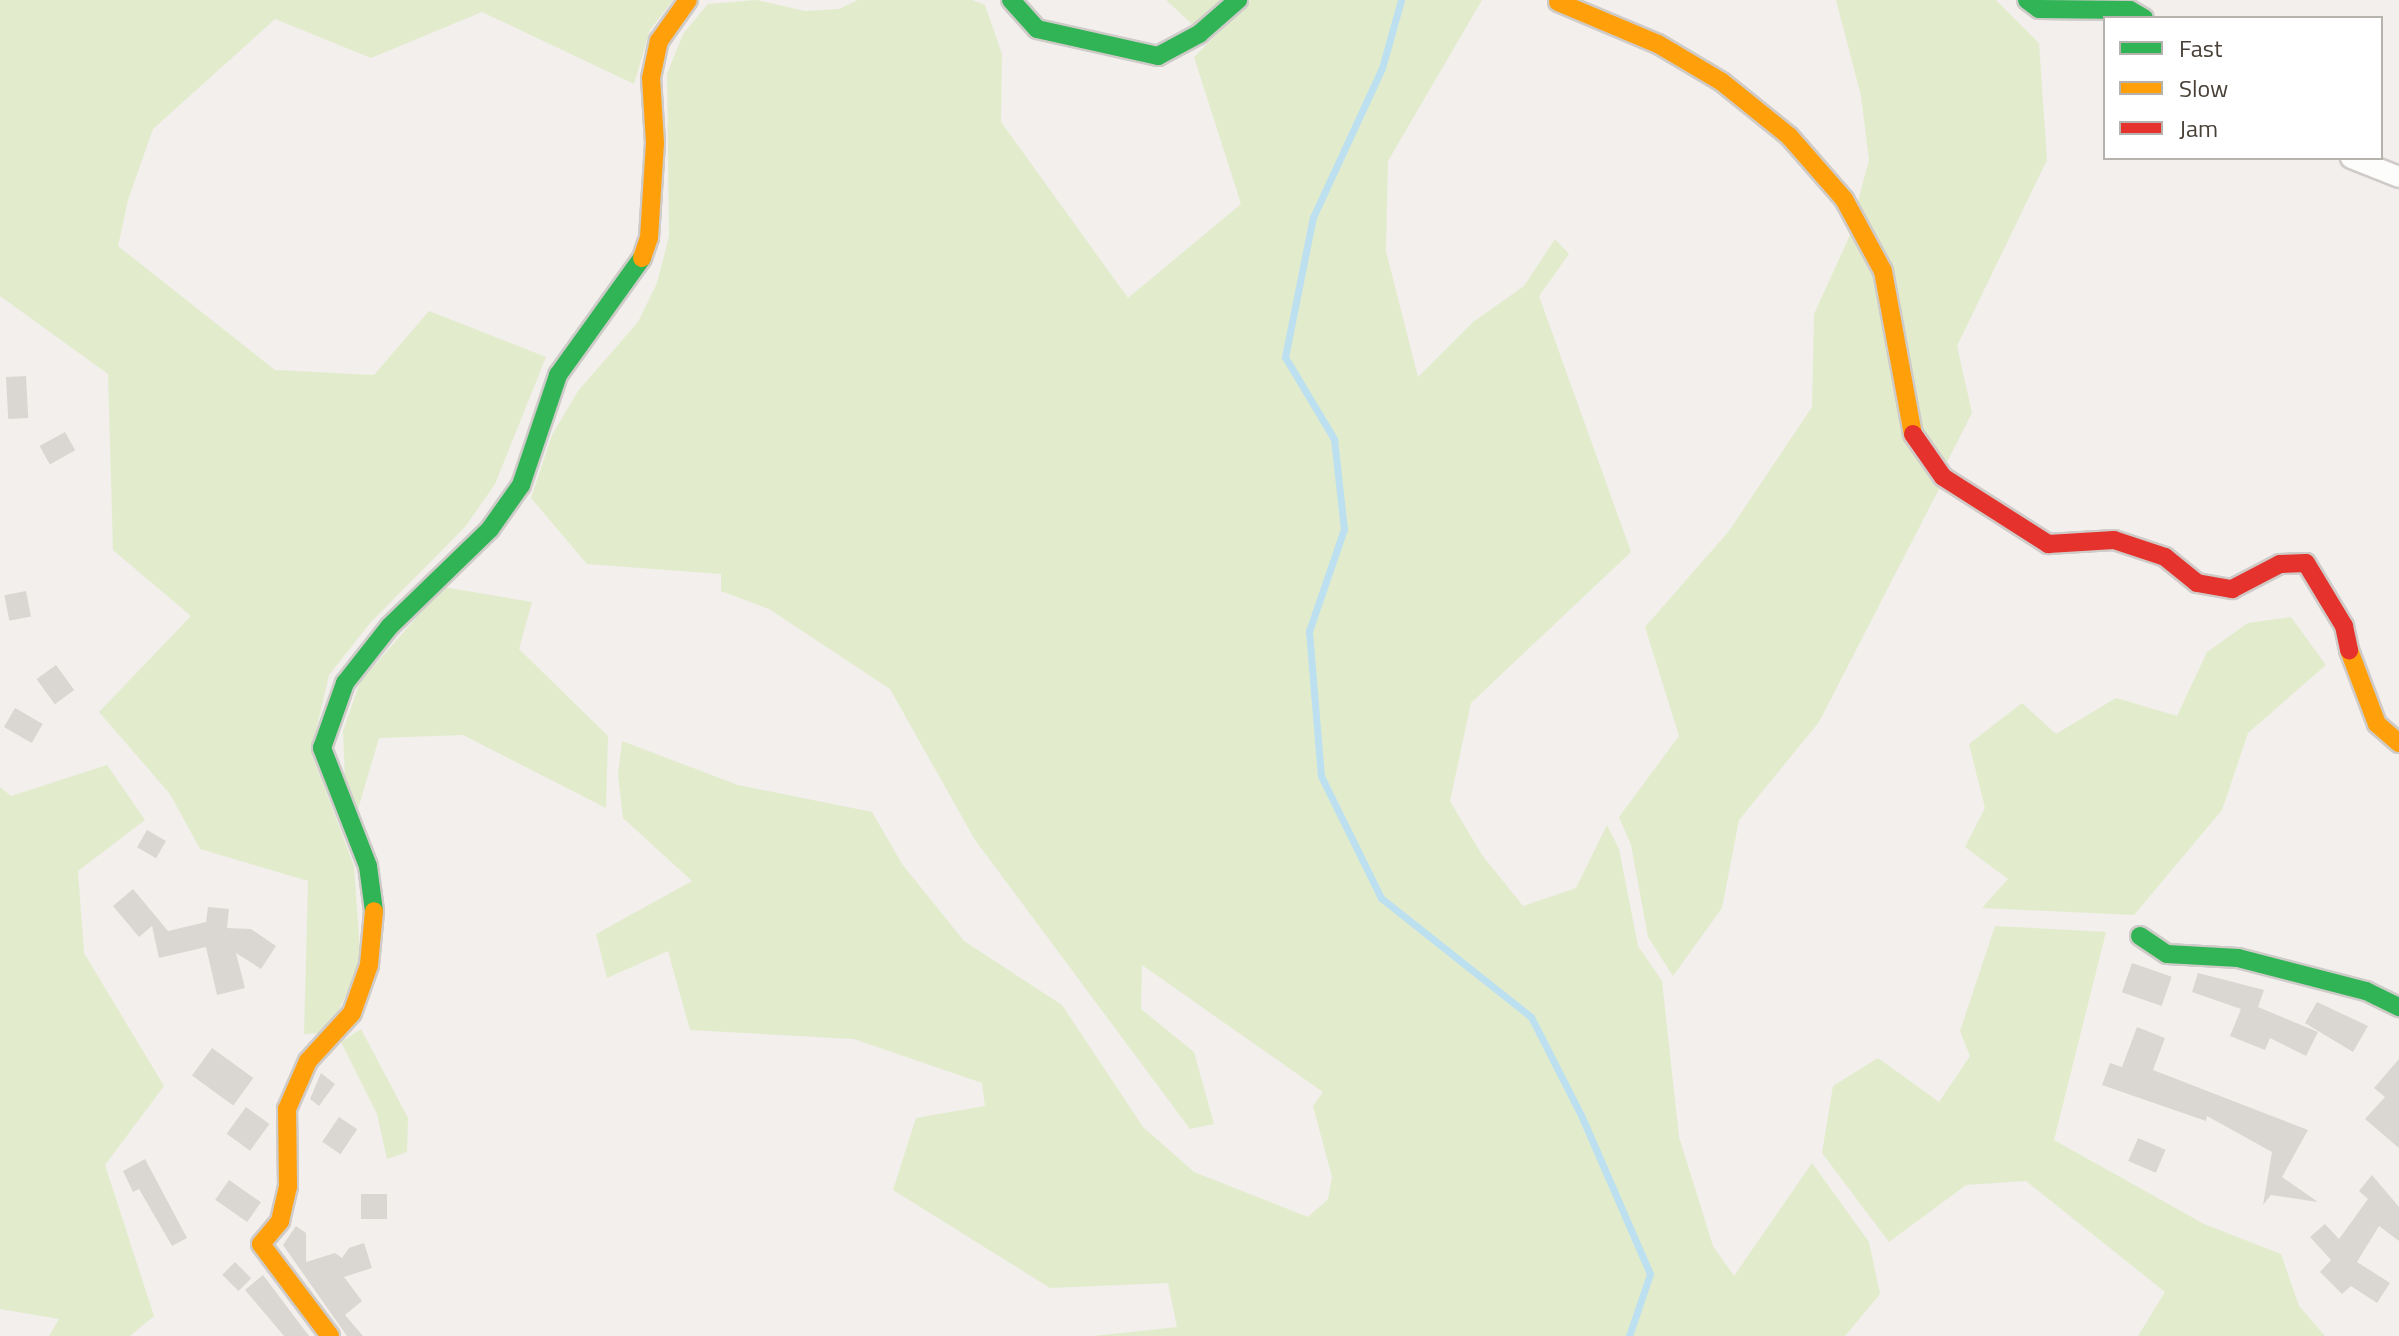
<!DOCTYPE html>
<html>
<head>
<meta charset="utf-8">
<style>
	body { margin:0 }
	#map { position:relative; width:2399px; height:1336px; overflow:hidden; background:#f2efec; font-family:"Titillium Web",sans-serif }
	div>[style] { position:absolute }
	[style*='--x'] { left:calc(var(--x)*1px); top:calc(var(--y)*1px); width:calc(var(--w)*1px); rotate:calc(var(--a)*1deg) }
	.green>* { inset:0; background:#e2eccc }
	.stream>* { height:7px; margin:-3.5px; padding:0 3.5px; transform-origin:3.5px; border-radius:3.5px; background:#bce0f0 }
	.building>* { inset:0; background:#dad7d3; transform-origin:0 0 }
	.roads { filter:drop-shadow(2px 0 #cfcbc8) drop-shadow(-2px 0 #cfcbc8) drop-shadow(0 2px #cfcbc8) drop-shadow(0 -2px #cfcbc8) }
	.street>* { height:20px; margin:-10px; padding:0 10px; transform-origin:10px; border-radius:10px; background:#fdfdfc }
	.fast>* { height:18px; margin:-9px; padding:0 9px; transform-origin:9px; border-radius:9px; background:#30b455 }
	.slow>* { height:18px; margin:-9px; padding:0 9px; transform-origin:9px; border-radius:9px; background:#ff9f0a }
	.jam>* { height:18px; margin:-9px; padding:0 9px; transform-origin:9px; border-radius:9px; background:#e5322d }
	span { translate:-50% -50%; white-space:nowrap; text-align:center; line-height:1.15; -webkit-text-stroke:6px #fff; paint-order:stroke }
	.legend { position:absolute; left:2103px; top:16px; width:280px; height:144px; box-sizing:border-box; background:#fff; border:2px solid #b6b3af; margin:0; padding:10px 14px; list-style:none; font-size:24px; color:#494037 }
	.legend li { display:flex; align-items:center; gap:16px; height:40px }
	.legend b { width:40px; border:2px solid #b6b3af }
</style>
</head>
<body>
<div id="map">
	<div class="green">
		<i style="clip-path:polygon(0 0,673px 0,650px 30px,634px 84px,482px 12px,371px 58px,275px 19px,153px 129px,128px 200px,118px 246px,275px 370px,374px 375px,429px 311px,546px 357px,495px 484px,465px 527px,370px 623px,329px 675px,311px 752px,354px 866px,361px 965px,327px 1033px,304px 1034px,308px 881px,200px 849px,170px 794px,99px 712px,191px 616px,113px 550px,108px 374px,0 296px)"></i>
		<i style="clip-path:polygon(756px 0,805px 11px,839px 9px,858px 0,972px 0,985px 5px,1002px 54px,1001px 122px,1128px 298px,1241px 204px,1194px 57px,1251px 0,1482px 0,1388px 161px,1386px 251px,1418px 377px,1473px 322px,1524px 286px,1555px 239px,1569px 254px,1539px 296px,1631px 552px,1471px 703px,1450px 801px,1482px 855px,1523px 906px,1576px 888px,1607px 825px,1619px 849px,1638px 946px,1662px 981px,1679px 1137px,1713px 1246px,1734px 1276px,1812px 1163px,1869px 1242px,1880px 1294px,1845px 1336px,1093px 1336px,1177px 1327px,1168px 1283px,1050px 1288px,893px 1190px,916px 1118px,985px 1106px,982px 1083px,854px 1039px,690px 1030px,668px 951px,607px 978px,596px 934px,692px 881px,623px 818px,618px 775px,622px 741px,738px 785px,872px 812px,902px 864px,964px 941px,1062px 1005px,1143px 1127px,1194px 1172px,1308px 1217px,1328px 1199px,1332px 1177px,1313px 1106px,1323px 1092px,1142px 965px,1141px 1009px,1194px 1052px,1214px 1124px,1190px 1129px,975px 840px,890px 689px,769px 609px,721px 591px,721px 574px,587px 564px,531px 498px,552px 435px,578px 391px,638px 322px,657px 283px,669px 236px,667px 74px,683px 34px,708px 4px)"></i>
		<i style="clip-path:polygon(1166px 0,1226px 0,1193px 25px)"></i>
		<i style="clip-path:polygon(1836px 0,1996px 0,2039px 43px,2047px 160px,1957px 346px,1972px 413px,1944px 468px,1914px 426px,1858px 201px,1869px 160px,1861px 96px)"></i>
		<i style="clip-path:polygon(1851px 233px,1873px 277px,1940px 487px,1819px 722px,1739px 820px,1722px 908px,1673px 976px,1648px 937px,1631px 845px,1619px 817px,1679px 736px,1645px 627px,1729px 531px,1812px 407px,1814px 314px)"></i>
		<i style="clip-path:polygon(443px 587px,532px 602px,519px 649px,608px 736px,606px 808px,463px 735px,379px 738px,356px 816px,345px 780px,343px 731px,360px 682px)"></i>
		<i style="clip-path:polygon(2291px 617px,2326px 665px,2248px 733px,2222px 810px,2134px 915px,1982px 908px,2008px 879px,1965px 847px,1985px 808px,1969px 744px,2022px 703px,2056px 734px,2116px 698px,2177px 716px,2207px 652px,2248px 623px)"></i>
		<i style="clip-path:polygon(107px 765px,145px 820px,78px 871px,84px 953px,164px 1086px,105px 1165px,154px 1316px,130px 1336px,49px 1336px,59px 1319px,0 1309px,0 787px,11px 796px)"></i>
		<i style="clip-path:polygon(1995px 926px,2106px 932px,2054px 1140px,2204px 1224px,2281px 1254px,2299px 1306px,2325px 1336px,2138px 1336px,2165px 1292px,2026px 1181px,1966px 1185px,1889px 1242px,1822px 1153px,1833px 1086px,1878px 1058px,1939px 1102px,1970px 1056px,1960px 1031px)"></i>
		<i style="clip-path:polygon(361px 1029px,408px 1118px,407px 1152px,387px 1159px,377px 1114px,341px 1042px)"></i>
	</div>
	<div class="stream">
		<i style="--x:1401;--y:0;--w:71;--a:105.6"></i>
		<i style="--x:1382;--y:68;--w:164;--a:114.8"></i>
		<i style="--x:1313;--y:217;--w:143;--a:101.3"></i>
		<i style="--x:1285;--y:357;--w:96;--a:59.1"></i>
		<i style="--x:1334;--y:439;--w:91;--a:83.7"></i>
		<i style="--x:1344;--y:529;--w:108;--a:108.9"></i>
		<i style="--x:1309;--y:631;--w:145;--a:85.3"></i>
		<i style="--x:1321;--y:776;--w:136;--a:63.8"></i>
		<i style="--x:1381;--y:898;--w:191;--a:38.4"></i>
		<i style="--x:1531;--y:1017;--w:110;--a:63"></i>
		<i style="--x:1581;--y:1115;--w:173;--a:66.5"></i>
		<i style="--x:1650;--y:1274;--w:65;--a:108.7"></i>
	</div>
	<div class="building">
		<i style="left:26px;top:376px;width:42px;height:20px;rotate:87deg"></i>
		<i style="left:65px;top:432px;width:21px;height:29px;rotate:61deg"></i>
		<i style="left:26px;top:591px;width:26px;height:22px;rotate:79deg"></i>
		<i style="left:56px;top:665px;width:31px;height:24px;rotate:54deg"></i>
		<i style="left:15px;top:708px;width:32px;height:22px;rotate:30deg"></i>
		<i style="left:147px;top:830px;width:22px;height:20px;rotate:30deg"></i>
		<i style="clip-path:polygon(133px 889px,168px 931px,206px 922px,208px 907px,229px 909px,227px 928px,251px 929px,276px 946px,261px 969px,236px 953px,245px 988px,217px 995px,206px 947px,159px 958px,152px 926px,139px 937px,113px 906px)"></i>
		<i style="left:2132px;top:963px;width:42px;height:31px;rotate:19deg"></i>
		<i style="clip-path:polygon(2198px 973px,2264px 990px,2258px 1007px,2318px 1032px,2306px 1056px,2270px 1038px,2265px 1050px,2230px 1036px,2241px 1009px,2192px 992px)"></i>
		<i style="clip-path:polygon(2317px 1002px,2368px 1026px,2353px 1052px,2305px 1023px)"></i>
		<i style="clip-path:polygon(2137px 1027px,2165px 1038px,2153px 1070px,2308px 1130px,2282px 1177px,2318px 1202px,2271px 1195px,2263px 1205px,2272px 1152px,2207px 1116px,2206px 1121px,2102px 1085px,2110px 1063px,2122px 1067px)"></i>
		<i style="left:212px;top:1048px;width:51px;height:34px;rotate:36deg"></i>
		<i style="clip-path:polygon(2399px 1059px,2399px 1148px,2365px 1119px,2385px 1097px,2374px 1088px)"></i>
		<i style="clip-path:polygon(321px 1073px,335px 1084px,319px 1106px,310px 1099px)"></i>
		<i style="left:246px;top:1107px;width:29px;height:33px;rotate:36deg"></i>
		<i style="left:339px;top:1117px;width:22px;height:30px;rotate:34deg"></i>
		<i style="left:2138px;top:1138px;width:30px;height:25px;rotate:23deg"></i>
		<i style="clip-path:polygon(145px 1159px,187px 1238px,172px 1246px,139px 1189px,133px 1192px,123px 1171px)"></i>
		<i style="clip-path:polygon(2372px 1175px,2399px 1207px,2399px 1241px,2379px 1226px,2357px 1262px,2390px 1283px,2377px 1303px,2351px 1286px,2342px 1294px,2320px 1272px,2331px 1260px,2310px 1237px,2325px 1224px,2339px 1239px,2368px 1199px,2359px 1191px)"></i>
		<i style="left:229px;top:1180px;width:39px;height:24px;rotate:35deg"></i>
		<i style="left:361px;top:1194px;width:26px;height:25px"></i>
		<i style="clip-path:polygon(296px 1226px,306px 1233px,306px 1262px,335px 1253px,342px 1258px,349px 1248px,364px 1243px,372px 1268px,344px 1277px,362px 1301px,345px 1315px,363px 1336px,347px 1336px,283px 1245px)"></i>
		<i style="left:235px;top:1262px;width:23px;height:18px;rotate:45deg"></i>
		<i style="clip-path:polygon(263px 1275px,309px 1336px,284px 1336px,245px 1290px)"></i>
	</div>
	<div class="roads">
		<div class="street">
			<i style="--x:2351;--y:158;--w:52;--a:21.6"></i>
		</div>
		<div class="fast">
			<i style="--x:1011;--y:0;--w:39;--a:48"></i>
			<i style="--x:1037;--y:29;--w:124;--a:12.6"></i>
			<i style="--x:1158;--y:56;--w:47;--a:-28.2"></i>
			<i style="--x:1199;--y:34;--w:52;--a:-41.1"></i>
			<i style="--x:2027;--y:0;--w:15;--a:37"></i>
			<i style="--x:2039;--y:9;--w:91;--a:0.6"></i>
			<i style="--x:2130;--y:10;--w:16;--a:30"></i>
			<i style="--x:374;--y:911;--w:45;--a:-97.6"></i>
			<i style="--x:368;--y:866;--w:127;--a:-111.3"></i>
			<i style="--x:322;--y:748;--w:69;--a:-70.5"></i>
			<i style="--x:345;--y:683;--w:71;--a:-51.8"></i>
			<i style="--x:389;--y:627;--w:141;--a:-44.1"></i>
			<i style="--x:490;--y:529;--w:54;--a:-54.8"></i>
			<i style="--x:521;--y:485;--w:116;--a:-71.4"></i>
			<i style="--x:558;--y:375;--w:144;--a:-54.3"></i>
			<i style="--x:2140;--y:936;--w:32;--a:34"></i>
			<i style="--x:2167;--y:954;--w:71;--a:3.2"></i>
			<i style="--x:2238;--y:958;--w:132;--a:14.5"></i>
			<i style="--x:2366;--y:991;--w:37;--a:26"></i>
		</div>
		<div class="slow">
			<i style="--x:1558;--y:2;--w:108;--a:22.8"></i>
			<i style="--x:1658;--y:44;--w:74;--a:30.7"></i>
			<i style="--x:1722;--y:82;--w:86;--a:38.9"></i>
			<i style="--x:1789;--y:136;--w:84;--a:48.9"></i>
			<i style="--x:1844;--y:199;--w:82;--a:61.6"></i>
			<i style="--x:1883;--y:271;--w:166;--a:79.6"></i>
			<i style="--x:642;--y:258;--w:21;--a:-71"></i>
			<i style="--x:649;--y:238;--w:95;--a:-86.4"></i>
			<i style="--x:655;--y:143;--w:65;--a:-93.5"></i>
			<i style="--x:651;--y:78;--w:38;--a:-78"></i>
			<i style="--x:659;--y:41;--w:50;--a:-54.7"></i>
			<i style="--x:2349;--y:650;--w:79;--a:69.3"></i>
			<i style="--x:2377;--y:724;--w:29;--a:41"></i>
			<i style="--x:330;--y:1336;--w:115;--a:-126.9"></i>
			<i style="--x:261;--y:1244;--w:30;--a:-50"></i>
			<i style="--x:280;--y:1221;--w:35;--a:-77"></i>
			<i style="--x:288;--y:1187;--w:78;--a:-90.7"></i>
			<i style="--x:287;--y:1109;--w:52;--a:-66.4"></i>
			<i style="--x:308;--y:1061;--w:65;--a:-47.5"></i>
			<i style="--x:352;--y:1013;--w:51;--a:-70.5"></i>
			<i style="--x:369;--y:965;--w:54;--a:-84.7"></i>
		</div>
		<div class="jam">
			<i style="--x:1913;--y:434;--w:52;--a:55.1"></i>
			<i style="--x:1943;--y:477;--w:125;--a:32.5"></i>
			<i style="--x:2048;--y:544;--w:66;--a:-3.5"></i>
			<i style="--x:2114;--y:540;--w:54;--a:18.4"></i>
			<i style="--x:2165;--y:557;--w:41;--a:39.1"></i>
			<i style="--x:2197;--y:583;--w:36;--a:10"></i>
			<i style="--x:2232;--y:589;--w:54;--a:-27.5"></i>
			<i style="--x:2280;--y:564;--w:26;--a:-2"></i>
			<i style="--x:2306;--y:563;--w:74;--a:58.9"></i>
			<i style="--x:2344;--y:626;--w:25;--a:78"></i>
		</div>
	</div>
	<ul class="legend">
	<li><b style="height:10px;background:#30b455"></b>Fast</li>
	<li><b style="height:10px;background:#ff9f0a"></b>Slow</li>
	<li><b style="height:10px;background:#e5322d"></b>Jam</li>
	</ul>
</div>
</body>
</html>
